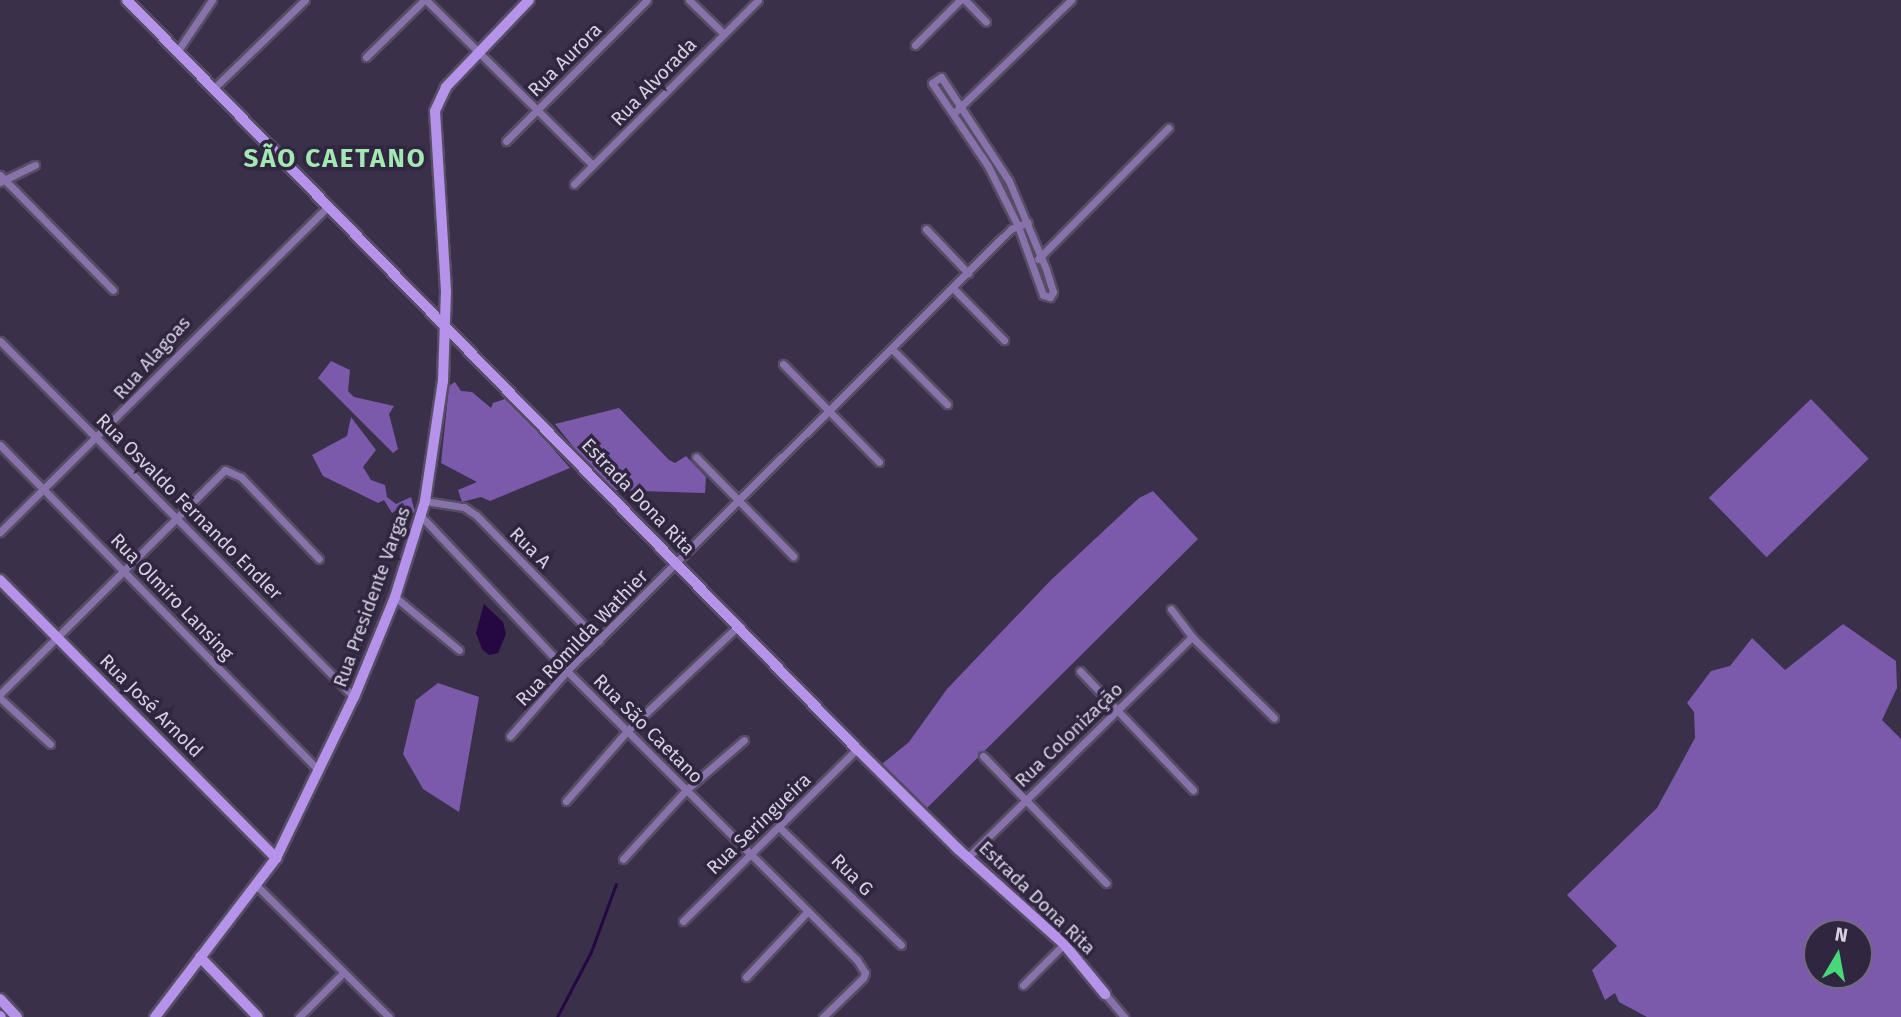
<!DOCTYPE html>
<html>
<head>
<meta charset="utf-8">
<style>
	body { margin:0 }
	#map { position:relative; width:1901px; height:1017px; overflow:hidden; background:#3a304a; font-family:"Fira Sans",sans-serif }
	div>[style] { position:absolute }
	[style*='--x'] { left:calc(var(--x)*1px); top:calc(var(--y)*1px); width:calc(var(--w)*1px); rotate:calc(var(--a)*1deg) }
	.forest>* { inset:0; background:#7b5aab; transform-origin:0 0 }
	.water>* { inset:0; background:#250742 }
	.stream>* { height:2.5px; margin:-1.25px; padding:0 1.25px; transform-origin:1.25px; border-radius:1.25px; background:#250742 }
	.roads { filter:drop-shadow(2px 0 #564d65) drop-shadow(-2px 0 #564d65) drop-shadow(0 2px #564d65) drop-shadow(0 -2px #564d65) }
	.street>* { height:7px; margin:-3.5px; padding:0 3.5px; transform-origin:3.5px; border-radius:3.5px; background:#8773a9 }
	.secondary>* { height:10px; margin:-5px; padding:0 5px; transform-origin:5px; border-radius:5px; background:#b593ea }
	span { translate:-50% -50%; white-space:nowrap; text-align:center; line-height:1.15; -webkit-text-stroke:7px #30263f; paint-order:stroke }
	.street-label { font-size:19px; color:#d7d1e2 }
	.district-label { font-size:26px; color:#a3e8b3; font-weight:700; letter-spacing:2px }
	.north { position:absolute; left:1803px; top:919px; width:70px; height:70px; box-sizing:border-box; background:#30263f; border:2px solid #736a80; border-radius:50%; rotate:10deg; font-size:19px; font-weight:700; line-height:28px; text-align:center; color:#d7d1e2 }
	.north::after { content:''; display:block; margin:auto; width:24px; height:32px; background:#48d779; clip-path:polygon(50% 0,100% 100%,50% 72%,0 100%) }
</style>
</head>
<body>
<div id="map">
	<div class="forest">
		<i style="clip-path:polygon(331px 361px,350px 370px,348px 391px,354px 397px,394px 406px,389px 414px,398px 449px,393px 453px,318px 378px)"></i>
		<i style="clip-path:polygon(455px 382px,461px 391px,472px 392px,491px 408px,493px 403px,508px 398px,570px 468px,490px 501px,481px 497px,462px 502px,458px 490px,477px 482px,441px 463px,449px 386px)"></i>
		<i style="left:1811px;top:399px;width:83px;height:142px;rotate:46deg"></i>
		<i style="clip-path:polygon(619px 408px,669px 460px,675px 463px,686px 456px,706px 477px,705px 493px,608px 490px,555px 424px)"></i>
		<i style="clip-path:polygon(351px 417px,376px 450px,363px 467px,371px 480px,385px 485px,387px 497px,396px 504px,411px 497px,415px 512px,405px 516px,401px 507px,392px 513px,384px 500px,378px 503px,323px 476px,312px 455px,347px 436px)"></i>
		<i style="clip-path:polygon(1153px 491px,1198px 539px,926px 809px,882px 764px,909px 742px,947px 689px,1051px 580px,1139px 498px)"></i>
		<i style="clip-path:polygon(evenodd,1843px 624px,1896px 661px,1897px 688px,1882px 720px,1901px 739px,1901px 1017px,1647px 1017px,1619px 1002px,1615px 993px,1605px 1000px,1592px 970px,1617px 946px,1567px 895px,1657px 808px,1695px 738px,1694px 712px,1687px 703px,1711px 671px,1730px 666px,1752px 638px,1785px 670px,1843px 624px,1817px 933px,1859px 933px,1859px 975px,1817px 975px,1817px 933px)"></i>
		<i style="clip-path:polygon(438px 683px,479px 697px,459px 812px,423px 789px,403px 754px,416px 700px)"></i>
	</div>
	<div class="water">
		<i style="clip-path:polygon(484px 604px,503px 622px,506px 634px,498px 653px,489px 655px,482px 649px,476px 633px)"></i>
	</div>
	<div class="stream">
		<i style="--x:557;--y:1017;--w:73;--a:-62.4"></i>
		<i style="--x:591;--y:952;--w:72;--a:-69.8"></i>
	</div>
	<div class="roads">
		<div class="street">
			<i style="--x:426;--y:0;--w:232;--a:44.7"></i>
			<i style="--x:689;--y:0;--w:47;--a:44.1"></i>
			<i style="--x:965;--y:0;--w:30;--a:46"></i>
			<i style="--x:915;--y:45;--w:64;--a:-45"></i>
			<i style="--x:177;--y:52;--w:63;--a:-56.1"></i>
			<i style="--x:366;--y:57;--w:81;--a:-44.5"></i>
			<i style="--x:941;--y:77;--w:124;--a:56.8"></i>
			<i style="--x:1009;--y:181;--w:95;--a:67.2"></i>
			<i style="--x:1046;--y:269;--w:24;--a:73"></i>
			<i style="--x:1053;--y:292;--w:6;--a:121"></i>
			<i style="--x:1050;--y:297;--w:7;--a:-164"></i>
			<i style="--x:1043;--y:295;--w:73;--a:-109.9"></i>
			<i style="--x:1018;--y:226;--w:67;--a:-116.6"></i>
			<i style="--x:988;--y:166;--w:100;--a:-124"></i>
			<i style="--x:932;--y:83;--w:11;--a:-34"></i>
			<i style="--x:213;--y:89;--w:128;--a:-44.1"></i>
			<i style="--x:954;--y:113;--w:163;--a:-44"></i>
			<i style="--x:506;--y:141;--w:199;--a:-45"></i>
			<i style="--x:0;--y:175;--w:161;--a:45.5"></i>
			<i style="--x:0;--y:182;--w:39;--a:-26"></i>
			<i style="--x:574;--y:184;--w:260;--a:-45"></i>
			<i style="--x:926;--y:229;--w:61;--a:46.3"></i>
			<i style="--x:1038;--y:259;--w:185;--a:-45.2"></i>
			<i style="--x:953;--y:288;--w:73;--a:45.6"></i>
			<i style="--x:0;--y:341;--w:502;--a:45.16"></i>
			<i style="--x:892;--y:349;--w:78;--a:45"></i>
			<i style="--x:783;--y:364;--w:137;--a:45.6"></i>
			<i style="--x:0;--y:445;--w:456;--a:45.6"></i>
			<i style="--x:696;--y:457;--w:139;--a:45.6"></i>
			<i style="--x:425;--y:501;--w:39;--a:9"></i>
			<i style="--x:464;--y:507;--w:14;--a:34"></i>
			<i style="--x:476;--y:515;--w:176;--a:45.7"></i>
			<i style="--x:421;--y:516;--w:213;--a:46.7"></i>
			<i style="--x:567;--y:671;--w:409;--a:44.9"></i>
			<i style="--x:857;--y:960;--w:15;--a:58"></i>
			<i style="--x:865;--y:973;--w:5;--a:112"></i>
			<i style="--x:863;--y:978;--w:56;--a:135.7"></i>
			<i style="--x:0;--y:532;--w:462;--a:-44.8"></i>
			<i style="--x:395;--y:597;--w:83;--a:39.6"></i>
			<i style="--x:1171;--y:609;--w:35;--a:53"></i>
			<i style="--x:1192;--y:637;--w:115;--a:44.6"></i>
			<i style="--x:1080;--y:671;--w:164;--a:46.5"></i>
			<i style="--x:0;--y:694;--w:317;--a:-44.9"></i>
			<i style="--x:225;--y:470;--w:17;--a:24"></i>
			<i style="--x:241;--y:477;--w:113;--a:46.4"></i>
			<i style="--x:0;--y:698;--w:68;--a:42.6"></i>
			<i style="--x:510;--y:736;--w:86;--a:-48.8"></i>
			<i style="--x:567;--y:671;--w:626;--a:-44.87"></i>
			<i style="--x:1011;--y:229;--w:18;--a:-22"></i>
			<i style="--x:983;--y:756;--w:177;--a:45.9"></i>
			<i style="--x:566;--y:801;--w:94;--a:-48.9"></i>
			<i style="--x:628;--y:730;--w:151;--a:-43.4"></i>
			<i style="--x:780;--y:828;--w:168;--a:44"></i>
			<i style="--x:969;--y:856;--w:313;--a:-44.5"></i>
			<i style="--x:623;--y:859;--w:95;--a:-47.6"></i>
			<i style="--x:687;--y:789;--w:75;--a:-40.7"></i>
			<i style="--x:256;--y:885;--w:187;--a:44.8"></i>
			<i style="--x:683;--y:921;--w:245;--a:-44.7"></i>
			<i style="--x:746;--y:977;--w:89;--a:-46.8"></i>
			<i style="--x:1023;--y:985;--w:58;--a:-45"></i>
			<i style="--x:1105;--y:994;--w:30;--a:50"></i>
			<i style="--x:299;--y:1017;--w:61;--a:-45"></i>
		</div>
		<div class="secondary">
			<i style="--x:127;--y:0;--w:1046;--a:45.74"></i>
			<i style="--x:857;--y:749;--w:142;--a:44.7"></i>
			<i style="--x:958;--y:849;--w:142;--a:41.9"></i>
			<i style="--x:1064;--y:944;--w:65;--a:50.6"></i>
			<i style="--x:0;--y:580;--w:392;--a:45.2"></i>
			<i style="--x:200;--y:957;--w:83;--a:46"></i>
			<i style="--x:0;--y:999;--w:25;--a:47"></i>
			<i style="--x:0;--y:1016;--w:1;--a:45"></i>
			<i style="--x:155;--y:1017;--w:200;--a:-52.7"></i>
			<i style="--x:276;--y:858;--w:179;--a:-64.2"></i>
			<i style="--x:354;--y:697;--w:108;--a:-67.7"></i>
			<i style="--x:395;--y:597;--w:101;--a:-72.6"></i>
			<i style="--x:425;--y:501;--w:121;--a:-81.5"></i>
			<i style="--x:443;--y:381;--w:90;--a:-88.1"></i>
			<i style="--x:446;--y:291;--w:180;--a:-93.5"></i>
			<i style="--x:435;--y:111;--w:26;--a:-65"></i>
			<i style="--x:446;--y:87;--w:120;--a:-46.3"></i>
		</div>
	</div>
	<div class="street-label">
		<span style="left:565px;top:60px;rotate:-45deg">Rua Aurora</span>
		<span style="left:654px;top:82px;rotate:-46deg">Rua Alvorada</span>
		<span style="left:152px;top:358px;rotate:-48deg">Rua Alagoas</span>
		<span style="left:638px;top:497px;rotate:46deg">Estrada Dona Rita</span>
		<span style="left:189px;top:507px;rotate:45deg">Rua Osvaldo Fernando Endler</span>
		<span style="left:530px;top:548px;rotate:45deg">Rua A</span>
		<span style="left:172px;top:597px;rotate:46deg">Rua Olmiro Lansing</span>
		<span style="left:372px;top:597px;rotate:-70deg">Rua Presidente Vargas</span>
		<span style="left:582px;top:638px;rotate:-46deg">Rua Romilda Wathier</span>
		<span style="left:151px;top:706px;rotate:45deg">Rua José Arnold</span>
		<span style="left:648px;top:729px;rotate:45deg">Rua São Caetano</span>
		<span style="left:1069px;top:735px;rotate:-44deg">Rua Colonização</span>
		<span style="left:759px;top:824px;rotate:-44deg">Rua Seringueira</span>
		<span style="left:852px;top:875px;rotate:45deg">Rua G</span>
		<span style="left:1037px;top:898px;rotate:44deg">Estrada Dona Rita</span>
	</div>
	<div class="district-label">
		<span style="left:335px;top:159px">SÃO CAETANO</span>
	</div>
	<div class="north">N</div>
</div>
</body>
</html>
